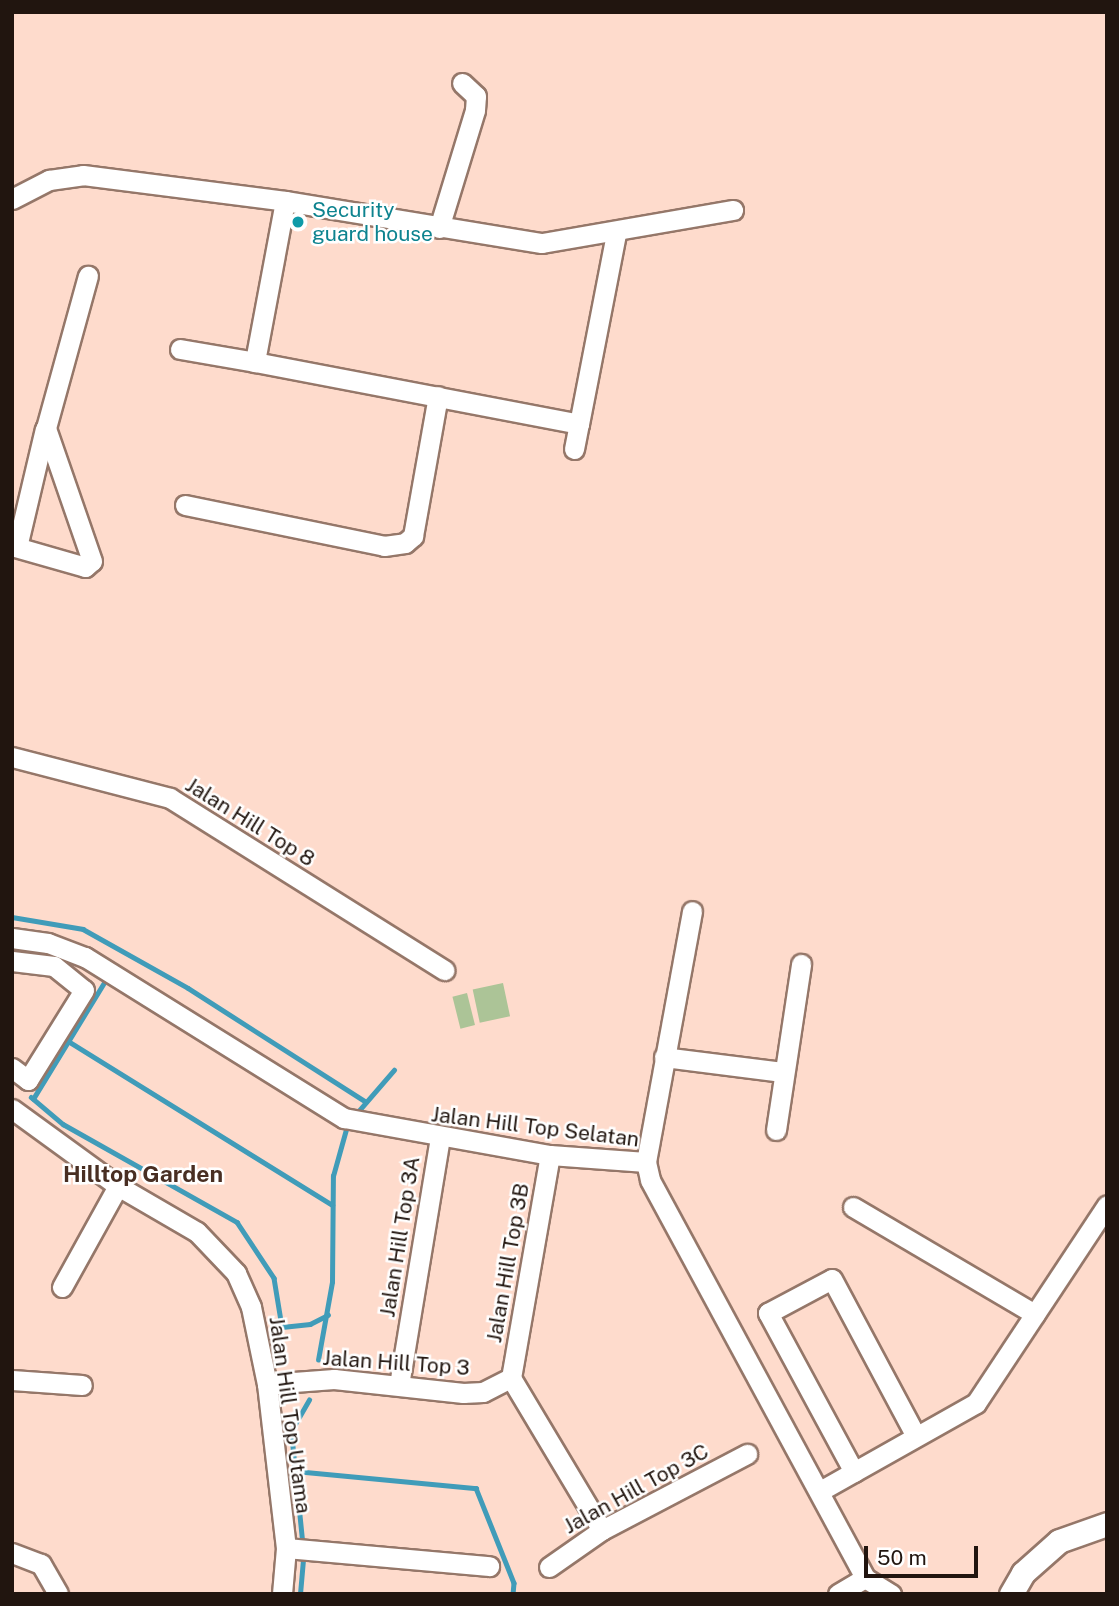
<!DOCTYPE html>
<html>
<head>
<meta charset="utf-8">
<style>
	body { margin:0 }
	#map { position:relative; width:1119px; height:1606px; overflow:hidden; background:#fedbcc; font-family:"Public Sans",sans-serif }
	div>[style] { position:absolute }
	[style*='--x'] { left:calc(var(--x)*1px); top:calc(var(--y)*1px); width:calc(var(--w)*1px); rotate:calc(var(--a)*1deg) }
	.green>* { inset:0; background:#acc497; transform-origin:0 0 }
	.stream>* { height:4.5px; margin:-2.25px; padding:0 2.25px; transform-origin:2.25px; border-radius:2.25px; background:#409cb9 }
	.roads { filter:drop-shadow(2px 0 #957769) drop-shadow(-2px 0 #957769) drop-shadow(0 2px #957769) drop-shadow(0 -2px #957769) }
	.minor>* { height:19px; margin:-9.5px; padding:0 9.5px; transform-origin:9.5px; border-radius:9.5px; background:#fff }
	.major>* { height:23px; margin:-11.5px; padding:0 11.5px; transform-origin:11.5px; border-radius:11.5px; background:#fff }
	.dots>* { width:19px; height:19px; translate:-50% -50%; box-sizing:border-box; border:4px solid #fff; border-radius:50% }
	span { translate:-50% -50%; white-space:nowrap; text-align:center; line-height:1.15; -webkit-text-stroke:5px #fff; paint-order:stroke }
	.culture-label { font-size:21px; color:#0d838f }
	.left { translate:0 -50%; text-align:left }
	.street-label { font-size:21px; color:#21150f }
	.neighbourhood-label { font-size:23px; color:#482e22; font-weight:700 }
	.frame { position:absolute; inset:0; border:14px solid #21150f; pointer-events:none }
	.scale { position:absolute; left:864px; top:1546px; width:114px; height:32px; box-sizing:border-box; border:4px solid #21150f; border-top:0; padding-left:9px; font-size:21px; line-height:24px; white-space:nowrap; color:#21150f; -webkit-text-stroke:5px #fff; paint-order:stroke }
</style>
</head>
<body>
<div id="map">
	<div class="green">
		<i style="left:503px;top:983px;width:34px;height:31px;rotate:78deg"></i>
		<i style="left:467px;top:993px;width:33px;height:15px;rotate:76deg"></i>
	</div>
	<div class="stream">
		<i style="--x:12;--y:917;--w:72;--a:9.6"></i>
		<i style="--x:83;--y:929;--w:120;--a:29.3"></i>
		<i style="--x:188;--y:988;--w:211;--a:32.6"></i>
		<i style="--x:68;--y:1041;--w:311;--a:31.8"></i>
		<i style="--x:31;--y:1097;--w:42;--a:40.2"></i>
		<i style="--x:63;--y:1124;--w:200;--a:29.4"></i>
		<i style="--x:237;--y:1222;--w:67;--a:56.5"></i>
		<i style="--x:274;--y:1278;--w:50;--a:80.7"></i>
		<i style="--x:282;--y:1327;--w:28;--a:-6"></i>
		<i style="--x:310;--y:1324;--w:20;--a:-27"></i>
		<i style="--x:33;--y:1099;--w:142;--a:-58.6"></i>
		<i style="--x:356;--y:1114;--w:58;--a:-49.2"></i>
		<i style="--x:318;--y:1360;--w:79;--a:-79.8"></i>
		<i style="--x:332;--y:1282;--w:106;--a:-89.5"></i>
		<i style="--x:333;--y:1176;--w:52;--a:-74.4"></i>
		<i style="--x:347;--y:1126;--w:4;--a:-153"></i>
		<i style="--x:295;--y:1471;--w:182;--a:5.4"></i>
		<i style="--x:476;--y:1488;--w:102;--a:68.2"></i>
		<i style="--x:514;--y:1583;--w:11;--a:95"></i>
		<i style="--x:302;--y:1540;--w:110;--a:-95.8"></i>
		<i style="--x:291;--y:1431;--w:36;--a:-60"></i>
		<i style="--x:300;--y:1594;--w:33;--a:-85"></i>
	</div>
	<div class="roads">
		<div class="minor">
			<i style="--x:12;--y:199;--w:42;--a:-27.2"></i>
			<i style="--x:49;--y:180;--w:34;--a:-8"></i>
			<i style="--x:83;--y:175;--w:204;--a:7.3"></i>
			<i style="--x:285;--y:201;--w:260;--a:9.3"></i>
			<i style="--x:542;--y:243;--w:194;--a:-9.8"></i>
			<i style="--x:285;--y:201;--w:164;--a:100.6"></i>
			<i style="--x:255;--y:362;--w:330;--a:10.8"></i>
			<i style="--x:579;--y:424;--w:194;--a:-79"></i>
			<i style="--x:439;--y:228;--w:123;--a:-73"></i>
			<i style="--x:475;--y:110;--w:14;--a:-86"></i>
			<i style="--x:476;--y:96;--w:19;--a:-137"></i>
			<i style="--x:180;--y:349;--w:76;--a:9.8"></i>
			<i style="--x:574;--y:449;--w:25;--a:-79"></i>
			<i style="--x:185;--y:505;--w:203;--a:11.6"></i>
			<i style="--x:384;--y:546;--w:21;--a:-8"></i>
			<i style="--x:405;--y:543;--w:11;--a:-41"></i>
			<i style="--x:413;--y:536;--w:142;--a:-79.9"></i>
			<i style="--x:12;--y:546;--w:76;--a:16"></i>
			<i style="--x:85;--y:567;--w:9;--a:-41"></i>
			<i style="--x:92;--y:561;--w:141;--a:-109.1"></i>
			<i style="--x:46;--y:428;--w:158;--a:-74.6"></i>
			<i style="--x:17;--y:547;--w:121;--a:-76.7"></i>
			<i style="--x:12;--y:757;--w:163;--a:14.5"></i>
			<i style="--x:170;--y:798;--w:324;--a:32.1"></i>
			<i style="--x:12;--y:938;--w:36;--a:8"></i>
			<i style="--x:48;--y:943;--w:40;--a:21"></i>
			<i style="--x:85;--y:957;--w:305;--a:31.9"></i>
			<i style="--x:344;--y:1118;--w:209;--a:10.2"></i>
			<i style="--x:550;--y:1155;--w:96;--a:4.2"></i>
			<i style="--x:646;--y:1162;--w:18;--a:77"></i>
			<i style="--x:650;--y:1180;--w:452;--a:61.6"></i>
			<i style="--x:865;--y:1578;--w:31;--a:32"></i>
			<i style="--x:12;--y:961;--w:42;--a:6.8"></i>
			<i style="--x:54;--y:966;--w:38;--a:39"></i>
			<i style="--x:84;--y:990;--w:106;--a:121.9"></i>
			<i style="--x:28;--y:1080;--w:20;--a:-143"></i>
			<i style="--x:664;--y:1057;--w:120;--a:7.2"></i>
			<i style="--x:12;--y:1109;--w:131;--a:36"></i>
			<i style="--x:118;--y:1186;--w:91;--a:30.2"></i>
			<i style="--x:197;--y:1232;--w:57;--a:46.4"></i>
			<i style="--x:236;--y:1273;--w:37;--a:66"></i>
			<i style="--x:251;--y:1307;--w:79;--a:78.3"></i>
			<i style="--x:267;--y:1384;--w:165;--a:83.4"></i>
			<i style="--x:286;--y:1548;--w:46;--a:95"></i>
			<i style="--x:776;--y:1130;--w:168;--a:-81.4"></i>
			<i style="--x:646;--y:1162;--w:255;--a:-79.6"></i>
			<i style="--x:853;--y:1207;--w:211;--a:30.5"></i>
			<i style="--x:62;--y:1287;--w:115;--a:-61"></i>
			<i style="--x:511;--y:1378;--w:226;--a:-80.1"></i>
			<i style="--x:12;--y:1380;--w:70;--a:4.1"></i>
			<i style="--x:267;--y:1384;--w:67;--a:-4.3"></i>
			<i style="--x:334;--y:1379;--w:130;--a:6.2"></i>
			<i style="--x:463;--y:1393;--w:20;--a:-3"></i>
			<i style="--x:483;--y:1392;--w:31;--a:-27"></i>
			<i style="--x:511;--y:1378;--w:177;--a:59.1"></i>
			<i style="--x:399;--y:1385;--w:250;--a:-80.6"></i>
			<i style="--x:854;--y:1472;--w:181;--a:-118.4"></i>
			<i style="--x:768;--y:1313;--w:72;--a:-28"></i>
			<i style="--x:832;--y:1279;--w:178;--a:61.9"></i>
			<i style="--x:820;--y:1491;--w:179;--a:-29.4"></i>
			<i style="--x:976;--y:1403;--w:237;--a:-56.5"></i>
			<i style="--x:286;--y:1548;--w:204;--a:5.1"></i>
			<i style="--x:12;--y:1553;--w:31;--a:21"></i>
			<i style="--x:41;--y:1564;--w:34;--a:60"></i>
			<i style="--x:549;--y:1567;--w:65;--a:-34.9"></i>
			<i style="--x:602;--y:1530;--w:164;--a:-27.7"></i>
			<i style="--x:838;--y:1594;--w:31;--a:-31"></i>
		</div>
		<div class="major">
			<i style="--x:1011;--y:1594;--w:24;--a:-60"></i>
			<i style="--x:1023;--y:1573;--w:48;--a:-41.6"></i>
			<i style="--x:1059;--y:1541;--w:51;--a:-19.5"></i>
		</div>
	</div>
	<div class="dots">
		<i style="left:298px;top:222px;background:#0f9aa8"></i>
	</div>
	<div class="culture-label">
		<span class="left" style="left:312px;top:222px">Security<br>guard house</span>
	</div>
	<div class="street-label">
		<span style="left:250px;top:822px;rotate:32deg">Jalan Hill Top 8</span>
		<span style="left:535px;top:1127px;rotate:7deg">Jalan Hill Top Selatan</span>
		<span style="left:400px;top:1237px;rotate:-81deg">Jalan Hill Top 3A</span>
		<span style="left:508px;top:1263px;rotate:-80deg">Jalan Hill Top 3B</span>
		<span style="left:396px;top:1363px;rotate:4deg">Jalan Hill Top 3</span>
		<span style="left:290px;top:1415px;rotate:82deg">Jalan Hill Top Utama</span>
		<span style="left:636px;top:1489px;rotate:-29deg">Jalan Hill Top 3C</span>
	</div>
	<div class="neighbourhood-label">
		<span style="left:143px;top:1174px">Hilltop Garden</span>
	</div>
	<div class="frame"></div>
	<div class="scale">50 m</div>
</div>
</body>
</html>
